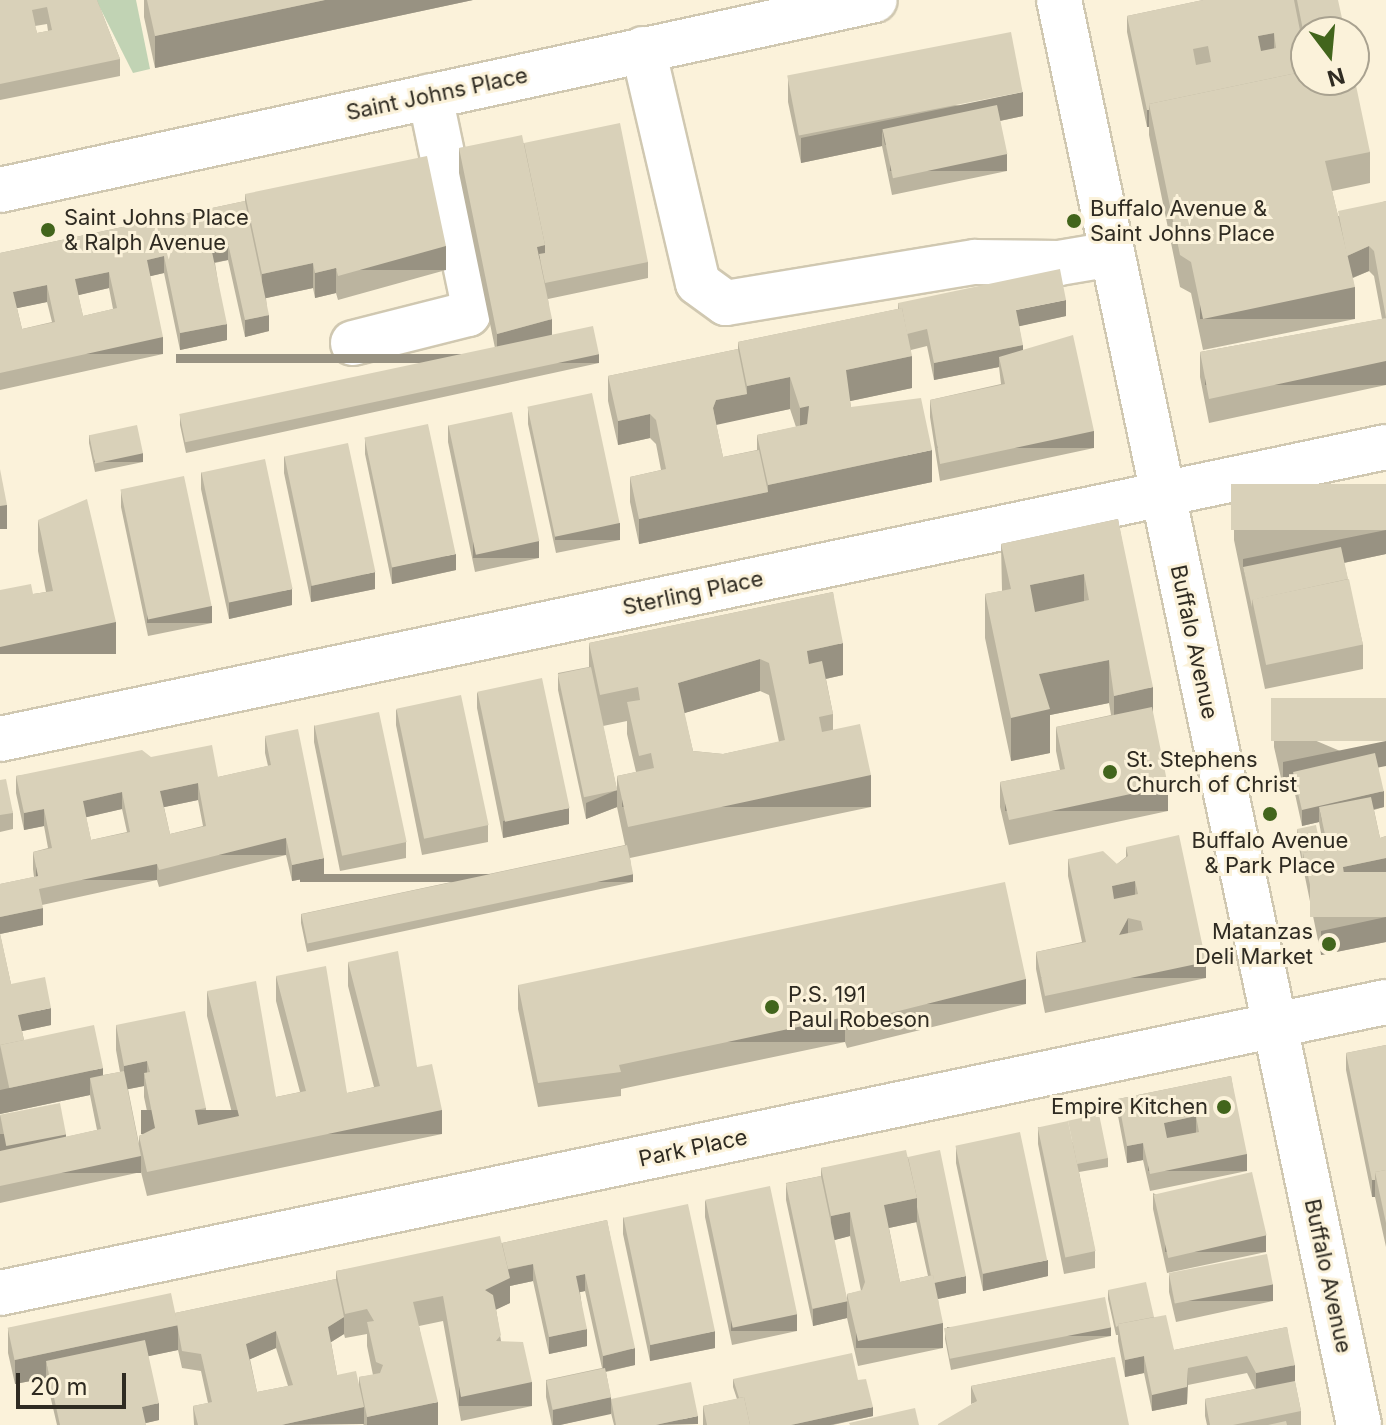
<!DOCTYPE html>
<html>
<head>
<meta charset="utf-8">
<style>
	body { margin:0 }
	#map { position:relative; width:1386px; height:1425px; overflow:hidden; background:#fbf2da; font-family:Inter,sans-serif }
	div>[style] { position:absolute }
	[style*='--x'] { left:calc(var(--x)*1px); top:calc(var(--y)*1px); width:calc(var(--w)*1px); rotate:calc(var(--a)*1deg) }
	.green>* { inset:0; background:#c1d3b4 }
	.roads { filter:drop-shadow(2px 0 #d0c8b1) drop-shadow(-2px 0 #d0c8b1) drop-shadow(0 2px #d0c8b1) drop-shadow(0 -2px #d0c8b1) }
	.minor>* { height:44px; margin:-22px; padding:0 22px; transform-origin:22px; border-radius:22px; background:#fff }
	.wall>* { inset:0; background:#bbb49f }
	.shaded-wall>* { inset:0; background:#989282; transform-origin:0 0 }
	.building>* { inset:0; background:#d9d1b9; transform-origin:0 0 }
	.dots>* { width:22px; height:22px; translate:-50% -50%; box-sizing:border-box; border:4px solid #fbf2da; border-radius:50% }
	span { translate:-50% -50%; white-space:nowrap; text-align:center; line-height:1.15; -webkit-text-stroke:6px #fbf2da; paint-order:stroke }
	.street-label { font-size:22px; color:#2f2b22 }
	.poi-label { font-size:22px; color:#2f2b22 }
	.left { translate:0 -50%; text-align:left }
	.right { translate:-100% -50%; text-align:right }
	.north { position:absolute; left:1290px; top:16px; width:80px; height:80px; box-sizing:border-box; background:#fbf2da; border:2px solid #a9a290; border-radius:50%; rotate:164deg; font-size:22px; font-weight:700; line-height:32px; text-align:center; color:#2f2b22 }
	.north::after { content:''; display:block; margin:auto; width:28px; height:36px; background:#42651c; clip-path:polygon(50% 0,100% 100%,50% 72%,0 100%) }
	.scale { position:absolute; left:16px; top:1373px; width:110px; height:36px; box-sizing:border-box; border:4px solid #2f2b22; border-top:0; padding-left:10px; font-size:24px; line-height:28px; white-space:nowrap; color:#2f2b22; -webkit-text-stroke:6px #fbf2da; paint-order:stroke }
</style>
</head>
<body>
<div id="map">
	<div class="green">
		<i style="clip-path:polygon(96px 0,136px 0,150px 69px,133px 73px)"></i>
	</div>
	<div class="roads">
		<div class="minor">
			<i style="--x:1059;--y:0;--w:1456;--a:78.11"></i>
			<i style="--x:643;--y:49;--w:240;--a:76.8"></i>
			<i style="--x:698;--y:283;--w:34;--a:36"></i>
			<i style="--x:726;--y:303;--w:252;--a:-9.4"></i>
			<i style="--x:975;--y:262;--w:84;--a:0.7"></i>
			<i style="--x:1059;--y:263;--w:54;--a:-9.6"></i>
			<i style="--x:0;--y:190;--w:895;--a:-12.25"></i>
			<i style="--x:353;--y:343;--w:119;--a:-14.2"></i>
			<i style="--x:468;--y:314;--w:17;--a:-77"></i>
			<i style="--x:472;--y:297;--w:205;--a:-101.8"></i>
			<i style="--x:0;--y:739;--w:1416;--a:-11.9"></i>
			<i style="--x:0;--y:1293;--w:1416;--a:-11.86"></i>
		</div>
	</div>
	<div class="wall">
		<i style="clip-path:polygon(evenodd,0 0,97px 0,120px 59px,120px 76px,0 100px,0 0,47px 24px,48px 31px,37px 33px,35px 26px,47px 24px)"></i>
		<i style="clip-path:polygon(144px 0,473px 0,155px 68px,144px 17px)"></i>
		<i style="clip-path:polygon(1203px 0,1338px 0,1306px 32px,1306px 80px,1370px 152px,1370px 183px,1332px 191px,1338px 216px,1386px 201px,1386px 385px,1209px 423px,1200px 377px,1200px 352px,1382px 319px,1374px 276px,1369px 271px,1353px 278px,1355px 319px,1203px 350px,1191px 293px,1180px 287px,1149px 135px,1149px 127px,1147px 127px,1127px 32px,1127px 16px)"></i>
		<i style="clip-path:polygon(788px 78px,1023px 116px,1000px 121px,1007px 171px,892px 195px,882px 146px,801px 163px,788px 102px)"></i>
		<i style="clip-path:polygon(524px 143px,648px 262px,648px 278px,548px 299px,552px 335px,599px 363px,186px 453px,180px 425px,180px 416px,495px 348px,459px 173px,459px 148px)"></i>
		<i style="clip-path:polygon(evenodd,245px 194px,446px 270px,338px 300px,336px 293px,315px 298px,313px 288px,266px 298px,269px 331px,245px 337px,228px 260px,215px 263px,227px 340px,180px 350px,164px 273px,150px 276px,163px 354px,0 390px,0 253px,245px 201px,245px 194px,109px 288px,113px 309px,83px 316px,78px 295px,109px 288px,245px 194px,47px 302px,52px 322px,22px 329px,17px 308px,47px 302px)"></i>
		<i style="clip-path:polygon(evenodd,898px 303px,1066px 316px,1019px 326px,1023px 350px,1094px 448px,940px 481px,930px 417px,930px 400px,1001px 384px,999px 367px,934px 380px,927px 346px,911px 350px,912px 388px,850px 401px,851px 407px,932px 482px,639px 544px,630px 502px,630px 477px,661px 470px,656px 444px,650px 438px,618px 445px,608px 401px,608px 376px,738px 349px,738px 342px,898px 309px,898px 303px,790px 409px,796px 427px,757px 435px,757px 450px,723px 457px,716px 424px,790px 409px)"></i>
		<i style="clip-path:polygon(528px 407px,620px 540px,556px 553px,528px 424px)"></i>
		<i style="clip-path:polygon(448px 425px,539px 558px,475px 572px,448px 442px)"></i>
		<i style="clip-path:polygon(89px 435px,143px 462px,95px 472px,89px 443px)"></i>
		<i style="clip-path:polygon(365px 438px,456px 570px,392px 584px,365px 454px)"></i>
		<i style="clip-path:polygon(284px 456px,375px 589px,311px 602px,284px 473px)"></i>
		<i style="clip-path:polygon(201px 472px,292px 605px,229px 619px,201px 489px)"></i>
		<i style="clip-path:polygon(1386px 484px,1386px 554px,1344px 563px,1363px 645px,1363px 669px,1265px 689px,1234px 540px,1234px 515px)"></i>
		<i style="clip-path:polygon(121px 490px,212px 623px,148px 636px,121px 507px)"></i>
		<i style="clip-path:polygon(1118px 519px,1153px 715px,1168px 811px,1009px 845px,1000px 807px,1000px 782px,1060px 770px,1056px 751px,1056px 727px,1111px 715px,1109px 703px,1050px 715px,1050px 753px,1011px 761px,985px 638px,985px 594px,1002px 591px,1001px 544px)"></i>
		<i style="clip-path:polygon(38px 520px,116px 654px,33px 594px,46px 592px,38px 551px)"></i>
		<i style="clip-path:polygon(evenodd,833px 592px,843px 675px,826px 679px,833px 714px,833px 730px,871px 807px,630px 858px,633px 882px,307px 952px,301px 923px,301px 914px,625px 845px,617px 807px,586px 819px,558px 690px,558px 673px,589px 667px,589px 643px,833px 592px,760px 691px,769px 695px,779px 742px,723px 754px,693px 751px,684px 713px,760px 691px,833px 592px,627px 721px,627px 734px,636px 772px,617px 776px,617px 790px,603px 726px,627px 721px)"></i>
		<i style="clip-path:polygon(477px 692px,569px 824px,503px 838px,477px 708px)"></i>
		<i style="clip-path:polygon(396px 709px,488px 825px,488px 842px,422px 855px,396px 725px)"></i>
		<i style="clip-path:polygon(1274px 723px,1378px 767px,1384px 807px,1374px 810px,1380px 838px,1386px 836px,1386px 942px,1321px 955px,1297px 838px,1297px 829px,1321px 850px,1324px 849px,1319px 822px,1302px 826px,1293px 785px,1283px 787px,1274px 747px)"></i>
		<i style="clip-path:polygon(314px 725px,406px 842px,406px 858px,340px 871px,314px 742px)"></i>
		<i style="clip-path:polygon(evenodd,265px 736px,324px 875px,292px 881px,286px 855px,159px 887px,157px 880px,42px 905px,43px 925px,0 934px,11px 984px,51px 1025px,22px 1031px,24px 1040px,103px 1075px,120px 1072px,116px 1050px,116px 1025px,206px 1108px,206px 1123px,233px 1117px,207px 1016px,207px 991px,276px 1097px,300px 1092px,276px 1001px,276px 976px,347px 1093px,374px 1087px,348px 986px,348px 962px,417px 1067px,442px 1134px,147px 1196px,141px 1172px,0 1203px,0 1115px,66px 1137px,97px 1130px,90px 1095px,0 1114px,0 884px,34px 877px,33px 869px,33px 852px,48px 848px,44px 826px,24px 830px,16px 793px,16px 776px,151px 757px,218px 777px,268px 766px,265px 753px,265px 736px,198px 800px,203px 826px,170px 834px,164px 807px,198px 800px,265px 736px,122px 809px,127px 832px,91px 840px,86px 817px,122px 809px,265px 736px,144px 1086px,144px 1097px,151px 1130px,139px 1136px,139px 1144px,128px 1089px,144px 1086px)"></i>
		<i style="clip-path:polygon(0 780px,13px 813px,13px 829px,0 832px)"></i>
		<i style="clip-path:polygon(1126px 847px,1206px 978px,1045px 1013px,1036px 969px,1036px 952px,1082px 942px,1068px 876px,1068px 859px,1117px 864px,1126px 857px)"></i>
		<i style="clip-path:polygon(518px 985px,1026px 1004px,847px 1048px,845px 1042px,621px 1089px,621px 1096px,538px 1107px,518px 1009px)"></i>
		<i style="clip-path:polygon(1386px 1045px,1386px 1247px,1375px 1197px,1372px 1197px,1346px 1070px,1346px 1053px)"></i>
		<i style="clip-path:polygon(1231px 1076px,1247px 1171px,1150px 1191px,1143px 1160px,1127px 1163px,1118px 1116px,1118px 1099px)"></i>
		<i style="clip-path:polygon(1038px 1127px,1108px 1158px,1108px 1167px,1079px 1172px,1095px 1251px,1095px 1268px,1064px 1274px,1038px 1144px)"></i>
		<i style="clip-path:polygon(956px 1146px,1048px 1276px,983px 1291px,956px 1163px)"></i>
		<i style="clip-path:polygon(evenodd,908px 1157px,966px 1293px,938px 1299px,943px 1348px,858px 1366px,847px 1318px,813px 1326px,786px 1200px,786px 1183px,821px 1176px,821px 1168px,908px 1157px,916px 1222px,928px 1276px,900px 1282px,889px 1228px,916px 1222px,908px 1157px,850px 1236px,861px 1291px,847px 1294px,847px 1301px,834px 1240px,850px 1236px)"></i>
		<i style="clip-path:polygon(1153px 1193px,1266px 1252px,1167px 1273px,1153px 1209px)"></i>
		<i style="clip-path:polygon(705px 1200px,797px 1331px,732px 1345px,705px 1217px)"></i>
		<i style="clip-path:polygon(623px 1217px,715px 1348px,650px 1361px,623px 1234px)"></i>
		<i style="clip-path:polygon(evenodd,607px 1220px,635px 1365px,606px 1372px,611px 1399px,698px 1424px,614px 1425px,611px 1413px,560px 1425px,552px 1425px,546px 1397px,546px 1380px,602px 1368px,585px 1291px,580px 1292px,587px 1346px,549px 1354px,533px 1281px,510px 1286px,510px 1303px,496px 1309px,501px 1341px,532px 1406px,461px 1421px,443px 1321px,419px 1326px,438px 1425px,364px 1425px,363px 1424px,194px 1425px,193px 1406px,208px 1403px,201px 1371px,182px 1368px,178px 1350px,148px 1356px,159px 1420px,145px 1423px,146px 1425px,57px 1425px,46px 1378px,15px 1384px,8px 1353px,8px 1328px,175px 1313px,336px 1279px,336px 1271px,502px 1243px,607px 1220px,344px 1334px,345px 1338px,367px 1334px,367px 1346px,373px 1375px,359px 1377px,359px 1385px,337px 1375px,331px 1342px,344px 1334px,607px 1220px,276px 1348px,288px 1386px,257px 1392px,250px 1359px,276px 1348px)"></i>
		<i style="clip-path:polygon(1169px 1275px,1273px 1301px,1176px 1322px,1169px 1292px)"></i>
		<i style="clip-path:polygon(1108px 1290px,1154px 1317px,1174px 1350px,1287px 1327px,1295px 1382px,1301px 1411px,1301px 1425px,1207px 1425px,1205px 1416px,1205px 1399px,1255px 1389px,1247px 1373px,1188px 1385px,1187px 1404px,1152px 1411px,1144px 1373px,1125px 1377px,1118px 1341px,1118px 1335px,1116px 1335px,1108px 1299px)"></i>
		<i style="clip-path:polygon(945px 1331px,1111px 1336px,951px 1370px,945px 1339px)"></i>
		<i style="clip-path:polygon(1115px 1357px,971px 1404px,971px 1386px)"></i>
		<i style="clip-path:polygon(733px 1379px,858px 1380px,873px 1416px,833px 1425px,703px 1425px,703px 1406px,737px 1399px,733px 1387px)"></i>
	</div>
	<div class="shaded-wall">
		<i style="clip-path:polygon(325px 0,473px 0,155px 68px,155px 36px)"></i>
		<i style="clip-path:polygon(1274px 33px,1274px 50px,1258px 53px,1258px 36px)"></i>
		<i style="clip-path:polygon(1023px 92px,1023px 116px,885px 145px,882px 129px,882px 146px,801px 163px,801px 138px)"></i>
		<i style="left:1147px;top:110px;width:2px;height:17px"></i>
		<i style="left:1007px;top:154px;width:17px;height:117px;rotate:90deg"></i>
		<i style="clip-path:polygon(228px 243px,228px 260px,211px 263px,211px 247px)"></i>
		<i style="clip-path:polygon(545px 245px,545px 269px,537px 254px,537px 247px)"></i>
		<i style="left:446px;top:246px;width:24px;height:112px;rotate:90deg"></i>
		<i style="clip-path:polygon(1369px 246px,1369px 271px,1347px 280px,1347px 256px)"></i>
		<i style="clip-path:polygon(164px 256px,164px 273px,147px 277px,147px 260px)"></i>
		<i style="clip-path:polygon(313px 263px,313px 288px,262px 299px,262px 274px)"></i>
		<i style="clip-path:polygon(336px 268px,336px 293px,315px 298px,315px 273px)"></i>
		<i style="clip-path:polygon(109px 272px,109px 288px,75px 296px,75px 279px)"></i>
		<i style="clip-path:polygon(47px 285px,47px 302px,13px 309px,13px 292px)"></i>
		<i style="left:1355px;top:287px;width:32px;height:155px;rotate:90deg"></i>
		<i style="clip-path:polygon(1066px 300px,1066px 316px,1016px 327px,1016px 310px)"></i>
		<i style="clip-path:polygon(269px 315px,269px 331px,245px 337px,245px 320px)"></i>
		<i style="clip-path:polygon(552px 319px,552px 343px,497px 359px,497px 334px)"></i>
		<i style="clip-path:polygon(227px 324px,227px 340px,180px 350px,180px 333px)"></i>
		<i style="left:163px;top:337px;width:17px;height:167px;rotate:90deg"></i>
		<i style="clip-path:polygon(1023px 345px,1023px 362px,999px 357px,999px 367px,934px 380px,934px 363px)"></i>
		<i style="left:599px;top:354px;width:9px;height:423px;rotate:90deg"></i>
		<i style="clip-path:polygon(912px 356px,912px 388px,846px 402px,846px 370px)"></i>
		<i style="left:1386px;top:361px;width:24px;height:181px;rotate:90deg"></i>
		<i style="clip-path:polygon(790px 377px,790px 409px,716px 425px,713px 408px,716px 400px,747px 394px,747px 386px)"></i>
		<i style="left:809px;top:406px;width:32px;height:9px;rotate:90deg"></i>
		<i style="clip-path:polygon(650px 414px,650px 438px,618px 445px,618px 421px)"></i>
		<i style="left:1094px;top:431px;width:17px;height:157px;rotate:90deg"></i>
		<i style="clip-path:polygon(932px 450px,932px 482px,639px 544px,639px 519px,768px 492px,768px 485px)"></i>
		<i style="left:143px;top:453px;width:9px;height:49px;rotate:90deg"></i>
		<i style="left:7px;top:505px;width:24px;height:7px;rotate:90deg"></i>
		<i style="left:620px;top:523px;width:17px;height:65px;rotate:90deg"></i>
		<i style="clip-path:polygon(1386px 530px,1386px 554px,1247px 583px,1243px 567px,1243px 583px,1243px 559px)"></i>
		<i style="left:539px;top:541px;width:17px;height:66px;rotate:90deg"></i>
		<i style="clip-path:polygon(456px 554px,456px 570px,392px 584px,392px 567px)"></i>
		<i style="clip-path:polygon(375px 572px,375px 589px,311px 602px,311px 586px)"></i>
		<i style="clip-path:polygon(1084px 574px,1084px 617px,1030px 629px,1030px 585px)"></i>
		<i style="clip-path:polygon(292px 589px,292px 605px,229px 619px,229px 602px)"></i>
		<i style="left:212px;top:606px;width:17px;height:65px;rotate:90deg"></i>
		<i style="left:116px;top:622px;width:32px;height:119px;rotate:90deg"></i>
		<i style="clip-path:polygon(843px 643px,843px 675px,807px 683px,807px 651px)"></i>
		<i style="clip-path:polygon(760px 659px,760px 691px,678px 715px,678px 683px)"></i>
		<i style="clip-path:polygon(1109px 660px,1109px 703px,1050px 715px,1050px 753px,1011px 761px,1011px 718px,1039px 674px)"></i>
		<i style="clip-path:polygon(1153px 687px,1153px 731px,1114px 739px,1114px 696px)"></i>
		<i style="clip-path:polygon(1386px 741px,1386px 766px,1296px 784px,1293px 771px,1293px 785px,1283px 787px,1283px 762px)"></i>
		<i style="left:871px;top:775px;width:32px;height:249px;rotate:90deg"></i>
		<i style="clip-path:polygon(198px 783px,198px 800px,160px 808px,160px 791px)"></i>
		<i style="left:1168px;top:786px;width:25px;height:163px;rotate:90deg"></i>
		<i style="clip-path:polygon(617px 790px,617px 807px,586px 819px,586px 803px)"></i>
		<i style="clip-path:polygon(1384px 791px,1384px 807px,1322px 821px,1319px 807px,1319px 822px,1302px 826px,1302px 809px)"></i>
		<i style="clip-path:polygon(122px 792px,122px 809px,83px 818px,83px 801px)"></i>
		<i style="clip-path:polygon(569px 808px,569px 824px,503px 838px,503px 821px)"></i>
		<i style="clip-path:polygon(44px 809px,44px 826px,24px 830px,24px 813px)"></i>
		<i style="left:286px;top:838px;width:17px;height:131px;rotate:90deg"></i>
		<i style="clip-path:polygon(324px 858px,324px 875px,292px 881px,292px 865px)"></i>
		<i style="clip-path:polygon(1386px 858px,1386px 875px,1343px 884px,1343px 867px)"></i>
		<i style="left:157px;top:864px;width:16px;height:121px;rotate:90deg"></i>
		<i style="left:633px;top:874px;width:8px;height:333px;rotate:90deg"></i>
		<i style="clip-path:polygon(1135px 881px,1135px 898px,1112px 903px,1112px 886px)"></i>
		<i style="clip-path:polygon(43px 908px,43px 925px,0 934px,0 917px)"></i>
		<i style="clip-path:polygon(1386px 917px,1386px 942px,1321px 955px,1321px 931px)"></i>
		<i style="clip-path:polygon(1128px 918px,1128px 934px,1119px 935px)"></i>
		<i style="left:1206px;top:962px;width:16px;height:165px;rotate:90deg"></i>
		<i style="left:1026px;top:979px;width:25px;height:185px;rotate:90deg"></i>
		<i style="clip-path:polygon(51px 1008px,51px 1025px,18px 1032px,18px 1015px)"></i>
		<i style="left:845px;top:1017px;width:25px;height:231px;rotate:90deg"></i>
		<i style="clip-path:polygon(147px 1061px,147px 1085px,144px 1073px,144px 1086px,124px 1090px,124px 1066px)"></i>
		<i style="clip-path:polygon(103px 1068px,103px 1093px,90px 1078px,90px 1095px,0 1114px,0 1090px)"></i>
		<i style="left:442px;top:1110px;width:24px;height:301px;rotate:90deg"></i>
		<i style="clip-path:polygon(1196px 1116px,1196px 1133px,1164px 1140px,1164px 1123px)"></i>
		<i style="left:66px;top:1134px;width:17px;height:67px;rotate:90deg"></i>
		<i style="clip-path:polygon(1143px 1143px,1143px 1160px,1127px 1163px,1127px 1146px)"></i>
		<i style="left:1247px;top:1154px;width:17px;height:99px;rotate:90deg"></i>
		<i style="left:141px;top:1156px;width:17px;height:144px;rotate:90deg"></i>
		<i style="left:1372px;top:1180px;width:3px;height:17px"></i>
		<i style="clip-path:polygon(917px 1198px,917px 1222px,884px 1229px,884px 1205px)"></i>
		<i style="clip-path:polygon(850px 1212px,850px 1236px,831px 1241px,831px 1216px)"></i>
		<i style="left:1266px;top:1235px;width:17px;height:101px;rotate:90deg"></i>
		<i style="clip-path:polygon(1048px 1260px,1048px 1276px,983px 1291px,983px 1274px)"></i>
		<i style="clip-path:polygon(533px 1264px,533px 1281px,510px 1286px,510px 1303px,485px 1315px,485px 1290px,506px 1270px)"></i>
		<i style="clip-path:polygon(585px 1274px,585px 1291px,576px 1293px,576px 1276px)"></i>
		<i style="clip-path:polygon(966px 1276px,966px 1293px,933px 1300px,933px 1283px)"></i>
		<i style="left:1273px;top:1284px;width:17px;height:99px;rotate:90deg"></i>
		<i style="clip-path:polygon(847px 1301px,847px 1318px,813px 1326px,813px 1309px)"></i>
		<i style="left:797px;top:1314px;width:17px;height:66px;rotate:90deg"></i>
		<i style="clip-path:polygon(344px 1317px,344px 1334px,328px 1344px,328px 1327px)"></i>
		<i style="left:943px;top:1323px;width:25px;height:87px;rotate:90deg"></i>
		<i style="clip-path:polygon(178px 1325px,178px 1350px,50px 1377px,46px 1361px,46px 1378px,15px 1384px,15px 1360px)"></i>
		<i style="left:1111px;top:1327px;width:9px;height:164px;rotate:90deg"></i>
		<i style="clip-path:polygon(587px 1329px,587px 1346px,549px 1354px,549px 1337px)"></i>
		<i style="clip-path:polygon(276px 1331px,276px 1348px,246px 1361px,246px 1344px)"></i>
		<i style="clip-path:polygon(715px 1331px,715px 1348px,650px 1361px,650px 1345px)"></i>
		<i style="clip-path:polygon(635px 1348px,635px 1365px,603px 1372px,603px 1356px)"></i>
		<i style="clip-path:polygon(1144px 1356px,1144px 1373px,1125px 1377px,1125px 1360px)"></i>
		<i style="clip-path:polygon(1295px 1365px,1295px 1382px,1256px 1390px,1256px 1373px)"></i>
		<i style="clip-path:polygon(1188px 1368px,1187px 1404px,1152px 1411px,1152px 1395px)"></i>
		<i style="left:532px;top:1382px;width:24px;height:73px;rotate:90deg"></i>
		<i style="clip-path:polygon(611px 1397px,611px 1414px,560px 1425px,553px 1425px,553px 1410px)"></i>
		<i style="clip-path:polygon(438px 1402px,438px 1425px,367px 1425px,367px 1417px)"></i>
		<i style="clip-path:polygon(159px 1403px,159px 1420px,142px 1424px,142px 1407px)"></i>
		<i style="clip-path:polygon(364px 1407px,364px 1424px,281px 1425px)"></i>
		<i style="clip-path:polygon(873px 1407px,873px 1416px,830px 1425px,791px 1425px)"></i>
		<i style="clip-path:polygon(698px 1416px,698px 1424px,655px 1425px)"></i>
	</div>
	<div class="building">
		<i style="clip-path:polygon(evenodd,0 0,97px 0,120px 59px,0 84px,0 0,47px 7px,52px 30px,37px 33px,32px 10px,47px 7px)"></i>
		<i style="clip-path:polygon(147px 0,325px 0,155px 36px)"></i>
		<i style="clip-path:polygon(evenodd,1203px 0,1294px 0,1306px 61px,1306px 71px,1149px 104px,1149px 110px,1147px 110px,1127px 16px,1203px 0,1274px 33px,1276px 48px,1261px 51px,1258px 36px,1274px 33px,1203px 0,1208px 46px,1211px 62px,1196px 65px,1193px 49px,1208px 46px)"></i>
		<i style="clip-path:polygon(1297px 0,1338px 0,1345px 32px,1306px 32px,1306px 45px)"></i>
		<i style="left:1011px;top:32px;width:61px;height:228px;rotate:79deg"></i>
		<i style="clip-path:polygon(1306px 71px,1306px 80px,1354px 80px,1354px 76px,1370px 152px,1325px 161px,1355px 287px,1203px 319px,1191px 262px,1180px 255px,1149px 104px)"></i>
		<i style="left:997px;top:105px;width:50px;height:117px;rotate:78deg"></i>
		<i style="clip-path:polygon(620px 123px,648px 262px,545px 283px,539px 254px,545px 253px,545px 245px,524px 143px)"></i>
		<i style="clip-path:polygon(522px 135px,545px 245px,537px 247px,552px 319px,497px 334px,459px 148px)"></i>
		<i style="clip-path:polygon(427px 156px,446px 246px,338px 276px,336px 268px,315px 273px,313px 263px,262px 274px,245px 194px)"></i>
		<i style="clip-path:polygon(evenodd,245px 201px,269px 315px,245px 320px,228px 243px,211px 247px,227px 324px,180px 333px,164px 256px,147px 260px,163px 337px,0 373px,0 253px,245px 201px,109px 272px,117px 308px,83px 316px,75px 279px,109px 272px,245px 201px,47px 285px,55px 322px,22px 329px,13px 292px,47px 285px)"></i>
		<i style="clip-path:polygon(1386px 201px,1386px 361px,1209px 399px,1200px 352px,1386px 318px,1374px 251px,1369px 246px,1347px 256px,1338px 211px)"></i>
		<i style="clip-path:polygon(1060px 269px,1066px 300px,1016px 310px,1023px 345px,934px 363px,927px 329px,907px 334px,902px 308px,899px 309px,898px 303px)"></i>
		<i style="clip-path:polygon(902px 308px,912px 356px,846px 370px,851px 407px,921px 398px,932px 450px,768px 485px,757px 435px,807px 424px,809px 406px,800px 408px,790px 377px,747px 386px,738px 342px)"></i>
		<i style="left:593px;top:326px;width:29px;height:423px;rotate:78deg"></i>
		<i style="clip-path:polygon(1073px 335px,1094px 431px,940px 464px,930px 400px,1005px 384px,999px 357px)"></i>
		<i style="clip-path:polygon(738px 349px,747px 394px,716px 400px,713px 408px,723px 457px,759px 450px,768px 492px,639px 519px,630px 477px,666px 469px,656px 420px,650px 414px,618px 421px,608px 376px)"></i>
		<i style="left:592px;top:393px;width:133px;height:66px;rotate:78deg"></i>
		<i style="left:512px;top:412px;width:132px;height:65px;rotate:78deg"></i>
		<i style="left:428px;top:424px;width:133px;height:65px;rotate:78deg"></i>
		<i style="left:137px;top:425px;width:29px;height:49px;rotate:78deg"></i>
		<i style="left:348px;top:443px;width:132px;height:65px;rotate:78deg"></i>
		<i style="left:265px;top:459px;width:133px;height:65px;rotate:78deg"></i>
		<i style="clip-path:polygon(0 469px,7px 505px,0 506px)"></i>
		<i style="left:184px;top:476px;width:133px;height:65px;rotate:78deg"></i>
		<i style="left:1386px;top:484px;width:46px;height:155px;rotate:90deg"></i>
		<i style="clip-path:polygon(87px 499px,116px 622px,0 647px,0 590px,31px 584px,33px 594px,53px 591px,38px 520px)"></i>
		<i style="clip-path:polygon(evenodd,1118px 519px,1153px 687px,1114px 696px,1109px 660px,1039px 674px,1050px 709px,1011px 718px,985px 594px,1011px 589px,1001px 544px,1118px 519px,1084px 574px,1089px 600px,1035px 612px,1030px 585px,1084px 574px)"></i>
		<i style="clip-path:polygon(1341px 547px,1348px 579px,1252px 600px,1252px 607px,1243px 567px)"></i>
		<i style="left:1349px;top:579px;width:67px;height:99px;rotate:78deg"></i>
		<i style="clip-path:polygon(evenodd,833px 592px,843px 643px,807px 651px,809px 664px,822px 661px,833px 714px,819px 717px,822px 732px,860px 724px,871px 775px,628px 827px,617px 776px,654px 768px,651px 753px,639px 756px,627px 702px,640px 700px,638px 687px,600px 695px,589px 643px,833px 592px,760px 659px,769px 663px,785px 740px,723px 754px,693px 751px,678px 683px,760px 659px)"></i>
		<i style="left:591px;top:667px;width:126px;height:34px;rotate:78deg"></i>
		<i style="left:542px;top:678px;width:133px;height:66px;rotate:78deg"></i>
		<i style="left:461px;top:695px;width:133px;height:66px;rotate:78deg"></i>
		<i style="left:1386px;top:698px;width:43px;height:115px;rotate:90deg"></i>
		<i style="clip-path:polygon(1152px 707px,1168px 786px,1009px 820px,1000px 782px,1065px 769px,1056px 727px)"></i>
		<i style="left:379px;top:712px;width:133px;height:66px;rotate:78deg"></i>
		<i style="clip-path:polygon(evenodd,298px 729px,324px 858px,292px 865px,286px 838px,159px 870px,157px 864px,39px 889px,43px 908px,0 917px,0 884px,38px 876px,33px 852px,52px 848px,44px 809px,24px 813px,16px 776px,142px 750px,151px 757px,212px 745px,218px 777px,271px 765px,265px 736px,298px 729px,198px 783px,206px 826px,170px 834px,160px 791px,198px 783px,298px 729px,122px 792px,130px 832px,91px 840px,83px 801px,122px 792px)"></i>
		<i style="left:1375px;top:753px;width:39px;height:84px;rotate:77deg"></i>
		<i style="clip-path:polygon(6px 779px,13px 813px,0 815px,0 780px)"></i>
		<i style="clip-path:polygon(1371px 797px,1380px 838px,1386px 836px,1386px 858px,1343px 867px,1345px 880px,1312px 887px,1312px 894px,1303px 853px,1328px 848px,1319px 807px)"></i>
		<i style="clip-path:polygon(1316px 825px,1321px 850px,1303px 853px,1303px 862px,1297px 829px)"></i>
		<i style="clip-path:polygon(evenodd,1179px 835px,1206px 962px,1045px 996px,1036px 952px,1086px 942px,1068px 859px,1103px 851px,1117px 864px,1128px 856px,1126px 847px,1179px 835px,1135px 881px,1138px 894px,1114px 899px,1112px 886px,1135px 881px,1179px 835px,1128px 918px,1141px 921px,1143px 930px,1119px 935px,1128px 918px)"></i>
		<i style="left:627px;top:845px;width:30px;height:333px;rotate:78deg"></i>
		<i style="left:1386px;top:872px;width:45px;height:76px;rotate:90deg"></i>
		<i style="clip-path:polygon(1005px 882px,1026px 979px,847px 1024px,845px 1017px,619px 1065px,621px 1072px,538px 1083px,518px 985px)"></i>
		<i style="clip-path:polygon(0 933px,11px 984px,45px 977px,51px 1008px,18px 1015px,24px 1040px,0 1045px)"></i>
		<i style="clip-path:polygon(398px 951px,417px 1067px,432px 1064px,442px 1110px,147px 1172px,139px 1136px,155px 1128px,144px 1073px,150px 1072px,147px 1061px,124px 1066px,116px 1025px,185px 1011px,206px 1108px,195px 1110px,198px 1125px,239px 1116px,207px 991px,256px 981px,276px 1097px,306px 1091px,276px 976px,326px 966px,347px 1093px,380px 1086px,348px 962px)"></i>
		<i style="left:94px;top:1025px;width:44px;height:96px;rotate:78deg"></i>
		<i style="clip-path:polygon(1386px 1045px,1386px 1170px,1375px 1172px,1375px 1180px,1372px 1180px,1346px 1053px)"></i>
		<i style="clip-path:polygon(124px 1071px,141px 1156px,0 1186px,0 1151px,101px 1129px,90px 1078px)"></i>
		<i style="clip-path:polygon(evenodd,1231px 1076px,1247px 1154px,1150px 1174px,1143px 1143px,1127px 1146px,1118px 1099px,1231px 1076px,1196px 1116px,1199px 1132px,1167px 1138px,1164px 1123px,1196px 1116px)"></i>
		<i style="left:60px;top:1103px;width:32px;height:61px;rotate:79deg"></i>
		<i style="clip-path:polygon(1099px 1114px,1108px 1158px,1077px 1164px,1068px 1121px,1067px 1121px)"></i>
		<i style="left:1068px;top:1121px;width:133px;height:31px;rotate:78deg"></i>
		<i style="left:1020px;top:1132px;width:131px;height:66px;rotate:78deg"></i>
		<i style="clip-path:polygon(906px 1150px,917px 1198px,884px 1205px,900px 1282px,933px 1275px,943px 1323px,858px 1341px,847px 1294px,862px 1290px,865px 1282px,850px 1212px,831px 1216px,821px 1168px)"></i>
		<i style="clip-path:polygon(940px 1150px,966px 1276px,934px 1283px,933px 1275px,931px 1276px,917px 1207px,917px 1198px,908px 1157px)"></i>
		<i style="clip-path:polygon(1386px 1170px,1386px 1223px,1375px 1172px)"></i>
		<i style="left:1252px;top:1172px;width:65px;height:101px;rotate:77deg"></i>
		<i style="left:821px;top:1176px;width:128px;height:36px;rotate:78deg"></i>
		<i style="left:770px;top:1186px;width:131px;height:66px;rotate:78deg"></i>
		<i style="left:688px;top:1204px;width:130px;height:66px;rotate:78deg"></i>
		<i style="clip-path:polygon(607px 1220px,635px 1348px,603px 1356px,585px 1274px,576px 1276px,587px 1329px,549px 1337px,533px 1264px,508px 1269px,502px 1243px)"></i>
		<i style="clip-path:polygon(500px 1236px,510px 1278px,485px 1290px,493px 1295px,501px 1335px,496px 1341px,523px 1342px,532px 1382px,461px 1397px,443px 1296px,413px 1302px,438px 1402px,367px 1417px,359px 1377px,380px 1373px,383px 1365px,376px 1362px,367px 1322px,374px 1321px,367px 1309px,345px 1314px,336px 1271px)"></i>
		<i style="left:1267px;top:1254px;width:31px;height:100px;rotate:79deg"></i>
		<i style="clip-path:polygon(evenodd,336px 1279px,344px 1317px,328px 1327px,337px 1375px,356px 1371px,364px 1407px,281px 1425px,198px 1425px,193px 1406px,212px 1402px,201px 1354px,182px 1351px,175px 1313px,336px 1279px,276px 1331px,293px 1385px,257px 1392px,246px 1344px,276px 1331px)"></i>
		<i style="clip-path:polygon(1146px 1282px,1154px 1317px,1118px 1324px,1118px 1326px,1116px 1327px,1108px 1290px)"></i>
		<i style="left:171px;top:1293px;width:33px;height:167px;rotate:78deg"></i>
		<i style="left:1105px;top:1297px;width:31px;height:164px;rotate:79deg"></i>
		<i style="clip-path:polygon(1166px 1315px,1174px 1350px,1287px 1327px,1295px 1365px,1256px 1373px,1247px 1356px,1188px 1368px,1187px 1387px,1152px 1395px,1144px 1356px,1125px 1360px,1118px 1324px)"></i>
		<i style="clip-path:polygon(145px 1340px,159px 1403px,142px 1407px,146px 1425px,60px 1425px,46px 1361px)"></i>
		<i style="clip-path:polygon(852px 1353px,858px 1380px,866px 1379px,873px 1407px,791px 1425px,750px 1425px,744px 1397px,739px 1398px,733px 1379px)"></i>
		<i style="clip-path:polygon(1115px 1357px,1129px 1425px,938px 1425px,938px 1424px,977px 1401px,971px 1386px)"></i>
		<i style="left:605px;top:1368px;width:30px;height:60px;rotate:78deg"></i>
		<i style="clip-path:polygon(1295px 1381px,1301px 1411px,1233px 1425px,1210px 1425px,1205px 1399px)"></i>
		<i style="clip-path:polygon(691px 1382px,698px 1416px,655px 1425px,616px 1425px,611px 1399px)"></i>
		<i style="clip-path:polygon(744px 1397px,750px 1425px,707px 1425px,703px 1406px)"></i>
		<i style="clip-path:polygon(915px 1408px,919px 1425px,850px 1425px,849px 1423px)"></i>
		<i style="clip-path:polygon(1286px 1421px,1287px 1425px,1268px 1425px)"></i>
	</div>
	<div class="dots">
		<i style="left:1074px;top:221px;background:#42651c"></i>
		<i style="left:48px;top:230px;background:#42651c"></i>
		<i style="left:1110px;top:772px;background:#42651c"></i>
		<i style="left:1270px;top:814px;background:#42651c"></i>
		<i style="left:1329px;top:944px;background:#42651c"></i>
		<i style="left:772px;top:1007px;background:#42651c"></i>
		<i style="left:1224px;top:1107px;background:#42651c"></i>
	</div>
	<div class="street-label">
		<span style="left:437px;top:94px;rotate:-12deg">Saint Johns Place</span>
		<span style="left:693px;top:593px;rotate:-12deg">Sterling Place</span>
		<span style="left:1194px;top:642px;rotate:78deg">Buffalo Avenue</span>
		<span style="left:693px;top:1148px;rotate:-12deg">Park Place</span>
		<span style="left:1328px;top:1276px;rotate:78deg">Buffalo Avenue</span>
	</div>
	<div class="poi-label">
		<span class="left" style="left:1090px;top:221px">Buffalo Avenue &amp;<br>Saint Johns Place</span>
		<span class="left" style="left:64px;top:230px">Saint Johns Place<br>&amp; Ralph Avenue</span>
		<span class="left" style="left:1126px;top:772px">St. Stephens<br>Church of Christ</span>
		<span style="left:1270px;top:853px">Buffalo Avenue<br>&amp; Park Place</span>
		<span class="right" style="left:1313px;top:944px">Matanzas<br>Deli Market</span>
		<span class="left" style="left:788px;top:1007px">P.S. 191<br>Paul Robeson</span>
		<span class="right" style="left:1208px;top:1107px">Empire Kitchen</span>
	</div>
	<div class="north">N</div>
	<div class="scale">20 m</div>
</div>
</body>
</html>
